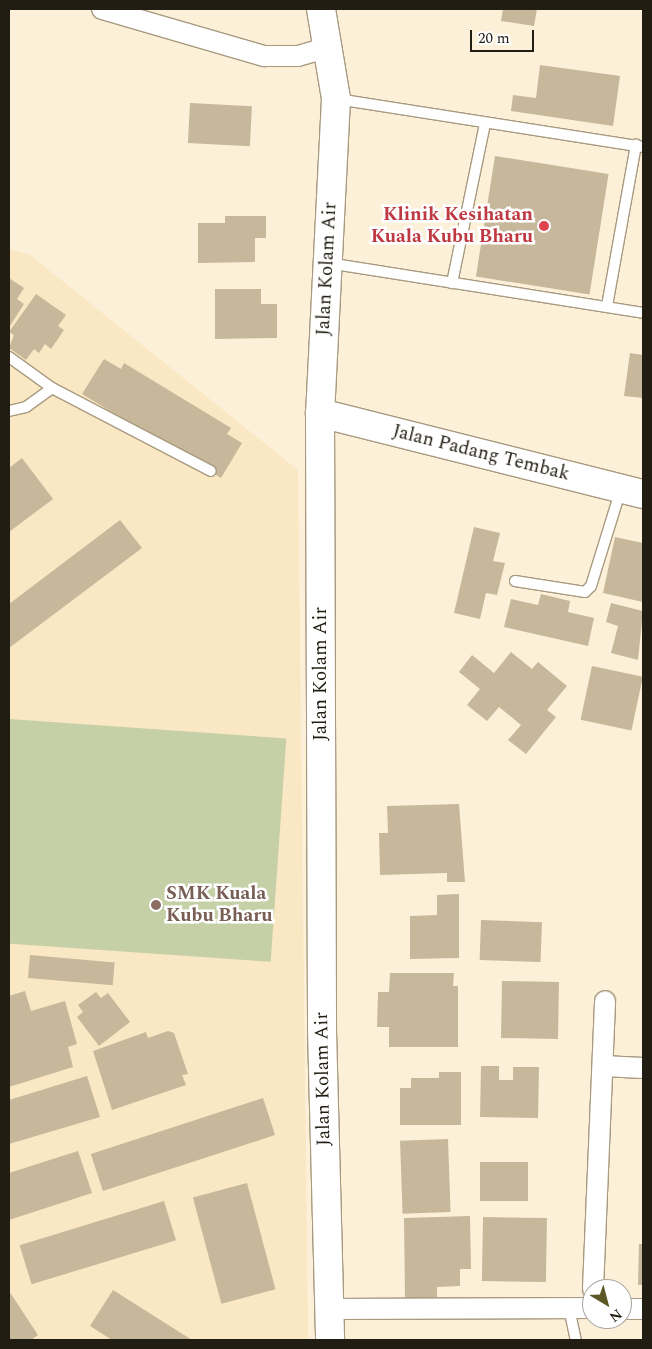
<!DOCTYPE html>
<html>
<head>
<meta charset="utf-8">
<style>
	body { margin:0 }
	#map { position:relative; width:652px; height:1349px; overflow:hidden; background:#fcf0d9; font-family:Spectral,serif }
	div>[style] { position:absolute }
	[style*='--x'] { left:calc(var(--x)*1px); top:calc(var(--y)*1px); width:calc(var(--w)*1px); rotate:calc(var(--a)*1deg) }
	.built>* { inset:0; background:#fae7c3 }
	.green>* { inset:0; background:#c6d0a7; transform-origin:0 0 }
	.building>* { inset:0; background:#c7b89c; transform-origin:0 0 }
	.roads { filter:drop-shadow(1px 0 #a89a7f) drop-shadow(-1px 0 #a89a7f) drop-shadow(0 1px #a89a7f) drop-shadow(0 -1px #a89a7f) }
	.lane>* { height:10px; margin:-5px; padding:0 5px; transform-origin:5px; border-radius:5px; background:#fff }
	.street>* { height:20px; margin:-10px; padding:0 10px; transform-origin:10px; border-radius:10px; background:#fff }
	.secondary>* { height:28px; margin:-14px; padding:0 14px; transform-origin:14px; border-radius:14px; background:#fff }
	.dots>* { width:14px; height:14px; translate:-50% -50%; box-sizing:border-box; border:2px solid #fff; border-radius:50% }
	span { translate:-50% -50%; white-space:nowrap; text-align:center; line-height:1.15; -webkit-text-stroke:5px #fff; paint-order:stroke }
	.health-label { font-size:19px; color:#be3a42; font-weight:700 }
	.right { translate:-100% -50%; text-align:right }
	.street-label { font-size:19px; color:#221d12 }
	.education-label { font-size:19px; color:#785e54; font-weight:700 }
	.left { translate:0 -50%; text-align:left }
	.frame { position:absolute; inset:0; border:10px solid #221d12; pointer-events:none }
	.north { position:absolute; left:582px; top:1279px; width:50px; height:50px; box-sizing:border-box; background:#fff; border:1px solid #a7a5a0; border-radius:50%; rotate:143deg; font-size:14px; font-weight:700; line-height:20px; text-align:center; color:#221d12 }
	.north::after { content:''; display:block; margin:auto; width:18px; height:22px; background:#5c5825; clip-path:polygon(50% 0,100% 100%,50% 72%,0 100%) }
	.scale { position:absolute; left:470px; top:30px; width:64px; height:22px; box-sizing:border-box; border:2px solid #221d12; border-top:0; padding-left:6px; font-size:15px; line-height:18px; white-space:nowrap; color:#221d12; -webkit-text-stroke:4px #fff; paint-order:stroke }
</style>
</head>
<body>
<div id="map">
	<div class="built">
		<i style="clip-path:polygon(9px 249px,30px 255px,298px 470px,308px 1340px,9px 1340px)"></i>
	</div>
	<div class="green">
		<i style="left:9px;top:719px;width:278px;height:224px;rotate:4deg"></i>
	</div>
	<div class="building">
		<i style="clip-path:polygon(503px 9px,537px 9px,534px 26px,501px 21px)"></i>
		<i style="clip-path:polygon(540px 65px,620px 76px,613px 126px,511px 111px,513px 95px,536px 98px)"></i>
		<i style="left:190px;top:103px;width:62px;height:40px;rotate:3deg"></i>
		<i style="left:495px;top:156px;width:115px;height:122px;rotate:9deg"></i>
		<i style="clip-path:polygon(225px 216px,266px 216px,266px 238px,255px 238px,255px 262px,198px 263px,198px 223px,225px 223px)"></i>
		<i style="clip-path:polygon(9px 278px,24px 288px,17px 299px,24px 304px,10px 326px)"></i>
		<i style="clip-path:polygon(215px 289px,261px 289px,261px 304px,277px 304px,277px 338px,215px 339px)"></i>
		<i style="clip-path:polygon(36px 294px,66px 315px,58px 326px,64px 330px,51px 349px,45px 344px,39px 353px,34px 349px,26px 360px,9px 348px,14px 335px,9px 332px)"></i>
		<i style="clip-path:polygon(630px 353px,643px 355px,643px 398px,624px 396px)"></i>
		<i style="clip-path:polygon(104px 359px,121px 369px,124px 363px,231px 428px,227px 434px,242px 443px,221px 478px,82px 394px)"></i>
		<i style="clip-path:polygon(22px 458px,53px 499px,9px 532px,9px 468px)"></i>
		<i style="clip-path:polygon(120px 520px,142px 548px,9px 648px,9px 604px)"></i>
		<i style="clip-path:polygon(474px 527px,500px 533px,493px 561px,505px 563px,497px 595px,486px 593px,480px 619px,454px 613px)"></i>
		<i style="clip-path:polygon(615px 537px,643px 543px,643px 602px,603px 593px)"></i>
		<i style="clip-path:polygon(541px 594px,570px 601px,568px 612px,594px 618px,588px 646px,504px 627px,511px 599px,538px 605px)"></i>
		<i style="clip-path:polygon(611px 603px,643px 611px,638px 660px,611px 653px,618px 626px,606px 622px)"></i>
		<i style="clip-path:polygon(511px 652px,532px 669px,538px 662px,567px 686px,547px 710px,556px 717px,526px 754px,508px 740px,521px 725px,499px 707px,487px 721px,467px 705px,480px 689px,459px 672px,472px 655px,494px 673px)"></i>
		<i style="left:592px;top:666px;width:52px;height:55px;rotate:12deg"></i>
		<i style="clip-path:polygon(459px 804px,465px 882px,447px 882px,447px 873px,380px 875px,379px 833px,388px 833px,387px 806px)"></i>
		<i style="clip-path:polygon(459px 894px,459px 958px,410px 959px,410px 916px,437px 915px,437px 895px)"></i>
		<i style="left:481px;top:920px;width:61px;height:40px;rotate:2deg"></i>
		<i style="left:30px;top:955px;width:85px;height:23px;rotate:5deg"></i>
		<i style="clip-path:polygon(390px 973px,454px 973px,453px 986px,458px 986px,458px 1047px,389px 1047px,389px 1027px,377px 1027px,378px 992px,389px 992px)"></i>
		<i style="left:502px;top:981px;width:57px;height:57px;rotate:1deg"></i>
		<i style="clip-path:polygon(25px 991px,31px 1011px,65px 1001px,77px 1044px,68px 1047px,73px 1067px,9px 1087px,9px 996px)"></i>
		<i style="clip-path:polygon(96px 992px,101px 998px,108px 993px,130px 1022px,99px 1046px,77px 1017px,83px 1012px,78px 1005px)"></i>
		<i style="clip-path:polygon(168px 1031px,174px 1033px,188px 1074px,182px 1075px,186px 1085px,112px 1110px,93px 1051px,146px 1032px,148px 1038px)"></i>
		<i style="clip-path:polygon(481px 1066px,499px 1066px,499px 1080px,513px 1080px,513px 1067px,539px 1067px,538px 1118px,480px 1117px)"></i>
		<i style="clip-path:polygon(439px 1072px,461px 1072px,461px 1125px,400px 1125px,400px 1088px,411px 1088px,411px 1078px,439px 1078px)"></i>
		<i style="clip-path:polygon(87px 1076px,100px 1117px,9px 1144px,9px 1100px)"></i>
		<i style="left:263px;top:1098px;width:39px;height:181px;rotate:72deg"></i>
		<i style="left:448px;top:1139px;width:73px;height:48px;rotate:88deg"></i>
		<i style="clip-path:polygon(78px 1151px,92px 1193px,9px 1220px,9px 1173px)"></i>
		<i style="left:528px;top:1162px;width:39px;height:48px;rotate:90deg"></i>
		<i style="left:247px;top:1183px;width:110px;height:56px;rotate:75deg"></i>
		<i style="left:164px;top:1201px;width:41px;height:151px;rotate:73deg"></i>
		<i style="clip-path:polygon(470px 1216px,471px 1269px,460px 1269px,460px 1286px,437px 1287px,437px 1299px,405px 1299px,404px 1218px)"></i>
		<i style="left:483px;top:1217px;width:64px;height:64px;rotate:1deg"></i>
		<i style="clip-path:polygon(639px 1244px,643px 1244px,643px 1285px,638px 1285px)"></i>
		<i style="clip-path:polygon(113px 1290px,192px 1340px,112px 1340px,90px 1326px)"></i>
		<i style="clip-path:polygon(9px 1291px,38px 1335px,31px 1340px,9px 1340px)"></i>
	</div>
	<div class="roads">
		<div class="lane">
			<i style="--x:337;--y:99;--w:310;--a:8.9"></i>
			<i style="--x:328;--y:263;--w:319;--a:9"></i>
			<i style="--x:452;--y:283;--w:162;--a:-78.3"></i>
			<i style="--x:607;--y:306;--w:164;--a:-79.8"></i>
			<i style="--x:9;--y:357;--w:53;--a:35.8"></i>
			<i style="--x:9;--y:411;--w:17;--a:-13"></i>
			<i style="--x:26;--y:407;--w:32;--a:-36"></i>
			<i style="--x:52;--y:388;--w:179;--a:27.6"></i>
			<i style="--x:515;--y:581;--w:71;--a:8.9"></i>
			<i style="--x:585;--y:592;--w:8;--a:-45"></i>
			<i style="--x:591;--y:586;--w:102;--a:-72.8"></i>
			<i style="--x:569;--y:1308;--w:33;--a:78"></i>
		</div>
		<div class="street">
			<i style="--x:102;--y:9;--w:169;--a:16.2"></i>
			<i style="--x:264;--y:56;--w:34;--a:0"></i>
			<i style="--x:298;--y:56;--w:33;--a:-16"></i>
			<i style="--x:603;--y:1066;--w:40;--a:2.9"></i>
			<i style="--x:593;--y:1289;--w:288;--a:-87.6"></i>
			<i style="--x:330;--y:1309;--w:262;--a:-0.2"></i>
			<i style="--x:622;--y:1309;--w:21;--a:0"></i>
		</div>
		<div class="secondary">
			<i style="--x:321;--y:9;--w:91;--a:80.5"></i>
			<i style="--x:336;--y:99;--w:314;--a:92.9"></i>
			<i style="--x:320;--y:413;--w:617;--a:89.81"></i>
			<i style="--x:322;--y:1030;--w:310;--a:88.5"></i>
			<i style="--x:320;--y:413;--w:333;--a:14.1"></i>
		</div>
	</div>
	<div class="dots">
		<i style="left:544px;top:226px;background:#e0444e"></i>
		<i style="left:156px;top:905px;background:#8d6e63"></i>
	</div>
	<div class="health-label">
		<span class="right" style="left:533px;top:226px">Klinik Kesihatan<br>Kuala Kubu Bharu</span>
	</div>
	<div class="street-label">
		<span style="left:327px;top:269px;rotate:-87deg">Jalan Kolam Air</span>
		<span style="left:481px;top:453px;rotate:14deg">Jalan Padang Tembak</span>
		<span style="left:321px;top:674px;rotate:-90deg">Jalan Kolam Air</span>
		<span style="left:323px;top:1079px;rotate:-91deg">Jalan Kolam Air</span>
	</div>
	<div class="education-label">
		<span class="left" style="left:166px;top:905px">SMK Kuala<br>Kubu Bharu</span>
	</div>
	<div class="frame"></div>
	<div class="north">N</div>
	<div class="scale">20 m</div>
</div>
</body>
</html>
